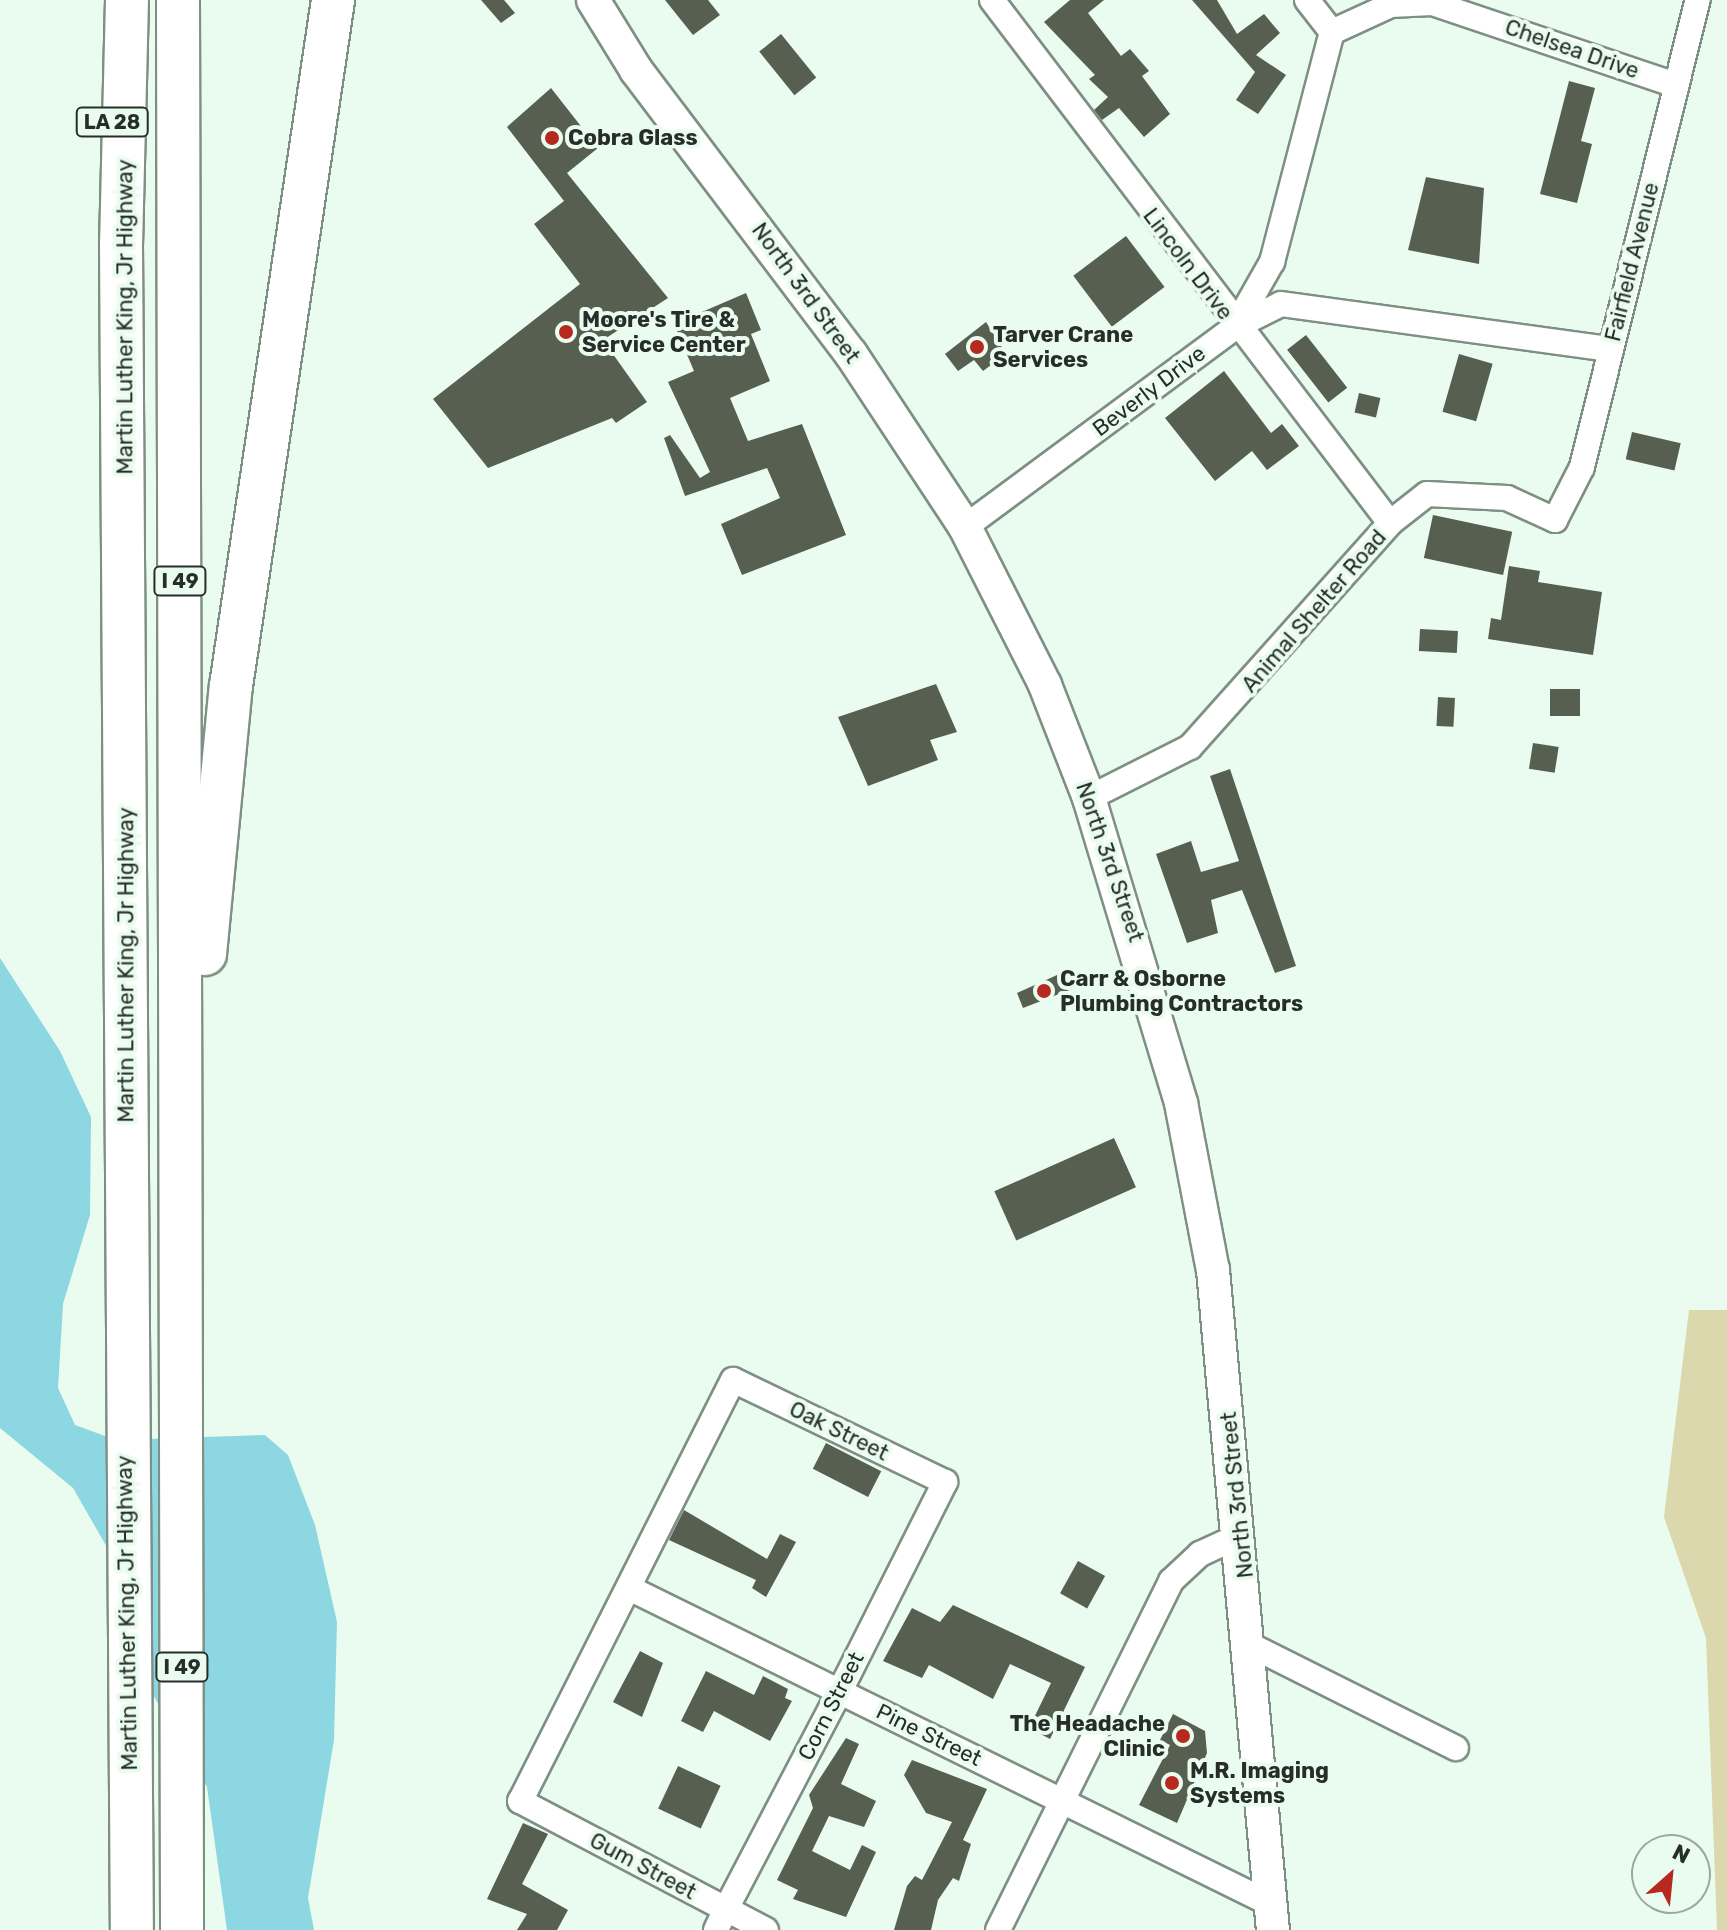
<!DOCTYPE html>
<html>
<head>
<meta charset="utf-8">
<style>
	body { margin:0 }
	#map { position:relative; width:1727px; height:1930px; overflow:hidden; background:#e9fcef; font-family:Rubik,sans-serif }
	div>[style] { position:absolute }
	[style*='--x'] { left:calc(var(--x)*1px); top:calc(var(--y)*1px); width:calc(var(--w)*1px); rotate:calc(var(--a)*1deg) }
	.green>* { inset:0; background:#dbd8ae }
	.water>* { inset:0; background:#8cd7e1 }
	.building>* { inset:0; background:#575f50; transform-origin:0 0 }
	.roads { filter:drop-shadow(2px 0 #7e8f83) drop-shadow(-2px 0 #7e8f83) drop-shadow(0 2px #7e8f83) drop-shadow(0 -2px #7e8f83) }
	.street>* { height:24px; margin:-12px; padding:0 12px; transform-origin:12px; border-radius:12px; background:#fff }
	.secondary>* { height:32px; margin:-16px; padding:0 16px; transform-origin:16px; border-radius:16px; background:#fff }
	.highway>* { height:42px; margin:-21px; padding:0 21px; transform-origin:21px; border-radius:21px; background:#fff }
	.dots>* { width:22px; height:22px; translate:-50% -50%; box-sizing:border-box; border:4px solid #e9fcef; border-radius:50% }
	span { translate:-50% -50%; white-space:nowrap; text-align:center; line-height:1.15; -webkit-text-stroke:8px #e9fcef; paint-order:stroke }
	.shield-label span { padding:2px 6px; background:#e9fcef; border:2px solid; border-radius:6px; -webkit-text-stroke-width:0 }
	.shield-label { font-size:20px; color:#272e29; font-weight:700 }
	.street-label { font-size:22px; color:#272e29 }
	.poi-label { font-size:22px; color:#272e29; font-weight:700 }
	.left { translate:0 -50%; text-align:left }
	.right { translate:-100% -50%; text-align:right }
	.north { position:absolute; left:1631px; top:1834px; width:80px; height:80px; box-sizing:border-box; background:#e9fcef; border:2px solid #9baaa0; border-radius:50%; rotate:27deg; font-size:22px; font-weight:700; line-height:32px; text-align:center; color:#272e29 }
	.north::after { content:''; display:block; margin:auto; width:28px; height:36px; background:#b7291f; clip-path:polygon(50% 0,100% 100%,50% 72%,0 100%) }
</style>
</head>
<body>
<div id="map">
	<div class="green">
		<i style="clip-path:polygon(1689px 1310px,1727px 1310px,1727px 1930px,1717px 1930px,1706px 1638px,1664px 1517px)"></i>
	</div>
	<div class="water">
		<i style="clip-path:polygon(0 958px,60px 1051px,91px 1117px,90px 1215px,63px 1304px,58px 1388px,75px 1425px,116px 1440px,265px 1435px,288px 1455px,315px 1525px,337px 1622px,334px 1740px,308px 1898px,314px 1930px,227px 1930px,207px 1787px,149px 1688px,137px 1625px,108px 1549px,73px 1488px,0 1428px)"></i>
	</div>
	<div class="building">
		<i style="clip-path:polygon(481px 0,504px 0,515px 13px,501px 23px)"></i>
		<i style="clip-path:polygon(665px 0,708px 0,720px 15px,693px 35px)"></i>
		<i style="clip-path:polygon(1070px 0,1104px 0,1088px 13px,1121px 56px,1130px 49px,1149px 71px,1142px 76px,1170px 114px,1144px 137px,1119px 108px,1102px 120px,1094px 110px,1108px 97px,1089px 79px,1095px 75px,1044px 22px)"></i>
		<i style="clip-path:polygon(1192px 0,1217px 0,1237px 34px,1264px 14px,1280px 33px,1256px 55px,1286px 75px,1258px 114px,1236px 100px,1255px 72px)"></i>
		<i style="left:781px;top:34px;width:56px;height:28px;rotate:51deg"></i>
		<i style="clip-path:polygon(1569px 81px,1595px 88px,1581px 141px,1592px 144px,1577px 203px,1540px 194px)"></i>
		<i style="clip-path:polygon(551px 88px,598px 148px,567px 173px,668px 298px,603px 340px,647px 402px,616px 423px,612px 418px,488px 468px,433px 399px,580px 284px,534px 224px,564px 201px,507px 127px)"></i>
		<i style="clip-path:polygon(1426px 177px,1484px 188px,1479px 264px,1408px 250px)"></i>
		<i style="left:1126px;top:236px;width:64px;height:66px;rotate:53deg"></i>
		<i style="clip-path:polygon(746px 293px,761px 330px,751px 334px,770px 381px,730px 398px,748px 441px,802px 424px,846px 535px,742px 575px,721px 524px,780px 498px,767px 468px,685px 496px,664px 438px,670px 435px,700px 478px,710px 472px,668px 382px,694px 371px,674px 324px)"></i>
		<i style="clip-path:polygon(986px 322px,1006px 354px,983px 371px,974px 360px,958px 371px,945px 354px)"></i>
		<i style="left:1306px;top:335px;width:67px;height:24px;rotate:52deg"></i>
		<i style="left:1459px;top:354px;width:35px;height:60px;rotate:16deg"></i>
		<i style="clip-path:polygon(1224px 371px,1271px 433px,1282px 424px,1299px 446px,1267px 470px,1252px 451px,1215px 481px,1165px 418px)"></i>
		<i style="left:1359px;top:393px;width:22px;height:20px;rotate:13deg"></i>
		<i style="left:1632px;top:432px;width:50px;height:28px;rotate:13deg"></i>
		<i style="left:1433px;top:515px;width:81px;height:44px;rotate:12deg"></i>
		<i style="clip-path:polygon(1509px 566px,1540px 571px,1538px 582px,1602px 592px,1593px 655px,1488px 639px,1491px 618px,1501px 620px)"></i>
		<i style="left:1420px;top:629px;width:38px;height:22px;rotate:3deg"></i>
		<i style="clip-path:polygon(936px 684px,957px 732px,930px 740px,938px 760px,868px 786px,838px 717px)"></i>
		<i style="left:1550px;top:689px;width:30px;height:27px"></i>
		<i style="left:1438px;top:697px;width:17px;height:29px;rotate:3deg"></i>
		<i style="left:1533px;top:743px;width:26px;height:26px;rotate:9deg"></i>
		<i style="clip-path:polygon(1230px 769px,1296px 966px,1275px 973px,1242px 890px,1211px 900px,1218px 933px,1187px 943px,1156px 854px,1191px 841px,1201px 872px,1239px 861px,1210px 776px)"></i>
		<i style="clip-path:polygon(1066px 971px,1072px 989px,1023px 1008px,1017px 993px)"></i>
		<i style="left:1114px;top:1138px;width:54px;height:131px;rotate:66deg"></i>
		<i style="left:826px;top:1443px;width:62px;height:29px;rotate:27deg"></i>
		<i style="clip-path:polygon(684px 1510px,767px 1559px,780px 1534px,796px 1542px,766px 1597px,752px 1588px,756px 1580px,669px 1540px)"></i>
		<i style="left:1078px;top:1561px;width:31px;height:37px;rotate:29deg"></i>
		<i style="clip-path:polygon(953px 1605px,1085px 1667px,1050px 1739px,1029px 1728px,1051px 1683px,1010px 1664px,993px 1699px,929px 1665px,922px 1678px,883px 1661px,912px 1608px,940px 1622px)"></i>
		<i style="clip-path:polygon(640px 1651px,663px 1663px,642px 1717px,613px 1702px)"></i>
		<i style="clip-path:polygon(706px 1671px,754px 1695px,763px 1676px,788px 1689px,785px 1698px,792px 1701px,770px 1741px,714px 1711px,703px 1732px,681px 1721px)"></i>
		<i style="clip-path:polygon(1173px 1714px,1205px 1731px,1207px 1753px,1177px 1823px,1139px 1805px,1170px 1745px,1160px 1740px)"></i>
		<i style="clip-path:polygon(846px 1738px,859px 1744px,841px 1784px,876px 1801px,864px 1827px,829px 1816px,812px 1851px,850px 1870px,862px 1845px,876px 1852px,846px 1917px,793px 1899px,798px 1890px,777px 1880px,813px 1808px,809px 1795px)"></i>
		<i style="clip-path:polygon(912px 1760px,987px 1789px,963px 1840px,971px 1844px,959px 1881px,953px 1878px,938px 1900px,931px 1930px,894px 1930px,907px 1886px,915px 1876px,922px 1880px,952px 1822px,926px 1813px,904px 1775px)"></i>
		<i style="left:678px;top:1766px;width:47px;height:47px;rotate:25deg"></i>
		<i style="clip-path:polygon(523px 1823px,548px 1834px,522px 1884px,568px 1910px,557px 1930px,517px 1930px,527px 1914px,487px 1899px)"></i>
	</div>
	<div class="roads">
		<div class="street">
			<i style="--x:992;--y:0;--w:657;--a:52.73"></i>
			<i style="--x:1307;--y:0;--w:41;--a:52"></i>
			<i style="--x:1332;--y:32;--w:65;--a:-24.6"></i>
			<i style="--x:1391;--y:5;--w:41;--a:-2.8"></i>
			<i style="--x:1432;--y:3;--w:256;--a:18.6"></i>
			<i style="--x:1235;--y:327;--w:51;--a:-26.6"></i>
			<i style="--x:1281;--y:304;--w:333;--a:7.8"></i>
			<i style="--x:965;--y:527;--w:336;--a:-36.5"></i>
			<i style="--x:1235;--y:327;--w:75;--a:-60.4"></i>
			<i style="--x:1272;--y:262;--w:238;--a:-75.4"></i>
			<i style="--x:1089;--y:798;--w:113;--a:-26.8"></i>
			<i style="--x:1190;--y:747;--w:300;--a:-48.2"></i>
			<i style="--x:1390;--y:523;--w:47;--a:-38.1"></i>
			<i style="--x:1427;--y:494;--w:80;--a:2.9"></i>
			<i style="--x:1507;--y:498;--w:53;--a:24.6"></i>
			<i style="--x:1555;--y:520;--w:59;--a:-63"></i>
			<i style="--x:1582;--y:467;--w:481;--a:-76.1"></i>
			<i style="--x:629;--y:1588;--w:716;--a:26.21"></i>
			<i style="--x:1252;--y:1646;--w:228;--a:26.6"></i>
			<i style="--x:716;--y:1930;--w:23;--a:-65"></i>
			<i style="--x:726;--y:1909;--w:246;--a:-62.4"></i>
			<i style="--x:840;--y:1691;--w:234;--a:-63.3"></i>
			<i style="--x:945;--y:1482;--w:235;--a:-154.3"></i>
			<i style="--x:733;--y:1380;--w:472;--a:116.8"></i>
			<i style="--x:520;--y:1801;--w:233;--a:27.7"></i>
			<i style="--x:726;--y:1909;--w:45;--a:27.7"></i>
			<i style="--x:998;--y:1930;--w:390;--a:-63.6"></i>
			<i style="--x:1171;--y:1581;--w:40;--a:-43"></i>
			<i style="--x:1200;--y:1554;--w:45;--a:-24.9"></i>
		</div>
		<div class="secondary">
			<i style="--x:593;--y:0;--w:82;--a:58.4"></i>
			<i style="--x:636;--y:70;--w:356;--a:52.9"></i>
			<i style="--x:851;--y:354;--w:207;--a:56.6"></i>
			<i style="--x:965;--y:527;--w:177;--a:63.1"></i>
			<i style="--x:1045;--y:685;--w:121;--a:68.7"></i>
			<i style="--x:1089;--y:798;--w:319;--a:73.2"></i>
			<i style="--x:1181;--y:1103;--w:170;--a:79.2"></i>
			<i style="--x:1213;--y:1270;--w:663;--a:84.81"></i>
		</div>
		<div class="highway">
			<i style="--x:127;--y:0;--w:245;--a:91.4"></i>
			<i style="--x:121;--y:245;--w:1685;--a:89.63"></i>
			<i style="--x:178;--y:0;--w:1930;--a:89.88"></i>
			<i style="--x:205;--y:954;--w:269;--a:-84.5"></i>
			<i style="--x:231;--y:686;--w:694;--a:-81.54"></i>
		</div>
	</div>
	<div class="dots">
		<i style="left:552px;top:138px;background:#b7291f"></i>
		<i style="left:566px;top:332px;background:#b7291f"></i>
		<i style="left:977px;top:347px;background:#b7291f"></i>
		<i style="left:1044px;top:991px;background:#b7291f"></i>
		<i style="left:1183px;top:1736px;background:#b7291f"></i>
		<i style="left:1172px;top:1783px;background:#b7291f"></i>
	</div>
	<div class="shield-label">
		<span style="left:112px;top:122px">LA 28</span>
		<span style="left:180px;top:581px">I 49</span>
		<span style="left:182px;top:1667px">I 49</span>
	</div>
	<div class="street-label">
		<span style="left:1572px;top:49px;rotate:19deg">Chelsea Drive</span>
		<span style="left:1632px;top:262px;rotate:-76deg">Fairfield Avenue</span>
		<span style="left:1188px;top:264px;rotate:53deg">Lincoln Drive</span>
		<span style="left:806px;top:293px;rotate:54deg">North 3rd Street</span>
		<span style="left:125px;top:317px;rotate:-90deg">Martin Luther King, Jr Highway</span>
		<span style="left:1149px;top:391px;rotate:-37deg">Beverly Drive</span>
		<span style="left:1314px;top:611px;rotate:-49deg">Animal Shelter Road</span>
		<span style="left:1110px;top:862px;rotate:71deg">North 3rd Street</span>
		<span style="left:126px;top:965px;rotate:-90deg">Martin Luther King, Jr Highway</span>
		<span style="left:839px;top:1431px;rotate:26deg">Oak Street</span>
		<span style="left:1237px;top:1495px;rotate:-96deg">North 3rd Street</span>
		<span style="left:127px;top:1613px;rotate:-91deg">Martin Luther King, Jr Highway</span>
		<span style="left:831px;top:1706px;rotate:-63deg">Corn Street</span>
		<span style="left:929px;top:1735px;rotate:26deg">Pine Street</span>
		<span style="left:643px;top:1866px;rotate:28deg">Gum Street</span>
	</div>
	<div class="poi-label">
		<span class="left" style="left:568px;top:138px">Cobra Glass</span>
		<span class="left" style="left:582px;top:332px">Moore's Tire &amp;<br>Service Center</span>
		<span class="left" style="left:993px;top:347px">Tarver Crane<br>Services</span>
		<span class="left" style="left:1060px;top:991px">Carr &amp; Osborne<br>Plumbing Contractors</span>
		<span class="right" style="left:1165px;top:1736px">The Headache<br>Clinic</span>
		<span class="left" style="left:1190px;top:1783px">M.R. Imaging<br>Systems</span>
	</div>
	<div class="north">N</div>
</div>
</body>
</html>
